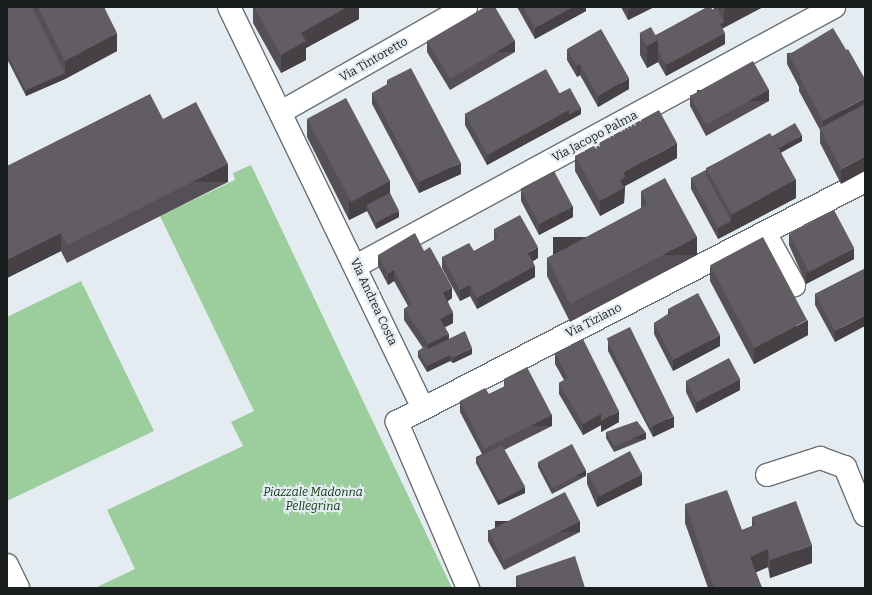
<!DOCTYPE html>
<html>
<head>
<meta charset="utf-8">
<style>
	body { margin:0 }
	#map { position:relative; width:872px; height:595px; overflow:hidden; background:#e5ecf1; font-family:Bitter,serif }
	div>[style] { position:absolute }
	[style*='--x'] { left:calc(var(--x)*1px); top:calc(var(--y)*1px); width:calc(var(--w)*1px); rotate:calc(var(--a)*1deg) }
	.green>* { inset:0; background:#9ccd9c }
	.roads { filter:drop-shadow(1px 0 #6a7074) drop-shadow(-1px 0 #6a7074) drop-shadow(0 1px #6a7074) drop-shadow(0 -1px #6a7074) }
	.minor>* { height:22px; margin:-11px; padding:0 11px; transform-origin:11px; border-radius:11px; background:#fff }
	.wall>* { inset:0; background:#545055 }
	.shaded-wall>* { inset:0; background:#454145; transform-origin:0 0 }
	.building>* { inset:0; background:#625d63; transform-origin:0 0 }
	span { translate:-50% -50%; white-space:nowrap; text-align:center; line-height:1.15; -webkit-text-stroke:4px #e5ecf1; paint-order:stroke }
	.street-label { font-size:12px; color:#1b1e1f }
	.park-label { font-size:12px; color:#0d3510; font-style:italic }
	.frame { position:absolute; inset:0; border:8px solid #1b1e1f; pointer-events:none }
</style>
</head>
<body>
<div id="map">
	<div class="green">
		<i style="clip-path:polygon(251px 165px,452px 588px,95px 588px,135px 569px,107px 510px,243px 446px,231px 422px,254px 411px,160px 216px,235px 180px,233px 173px)"></i>
		<i style="clip-path:polygon(81px 281px,154px 431px,7px 501px,7px 317px)"></i>
	</div>
	<div class="roads">
		<div class="minor">
			<i style="--x:229;--y:7;--w:446;--a:64.2"></i>
			<i style="--x:281;--y:112;--w:213;--a:-29.6"></i>
			<i style="--x:765;--y:233;--w:60;--a:60.9"></i>
			<i style="--x:356;--y:266;--w:544;--a:-28.45"></i>
			<i style="--x:767;--y:475;--w:56;--a:-17.8"></i>
			<i style="--x:820;--y:458;--w:27;--a:20"></i>
			<i style="--x:845;--y:467;--w:52;--a:67.4"></i>
			<i style="--x:7;--y:565;--w:25;--a:64"></i>
			<i style="--x:468;--y:588;--w:181;--a:-113.2"></i>
			<i style="--x:397;--y:422;--w:526;--a:-27.25"></i>
		</div>
	</div>
	<div class="wall">
		<i style="clip-path:polygon(7px 7px,104px 7px,117px 51px,65px 79px,26px 96px,7px 59px)"></i>
		<i style="clip-path:polygon(253px 7px,359px 7px,359px 19px,306px 48px,306px 60px,281px 73px,253px 23px)"></i>
		<i style="clip-path:polygon(517px 7px,586px 7px,586px 11px,535px 39px)"></i>
		<i style="clip-path:polygon(621px 7px,654px 7px,628px 20px)"></i>
		<i style="clip-path:polygon(713px 7px,763px 7px,722px 28px,725px 44px,666px 76px,658px 62px,647px 68px,640px 55px,640px 33px,656px 35px,714px 9px)"></i>
		<i style="clip-path:polygon(427px 41px,515px 52px,450px 90px,427px 52px)"></i>
		<i style="clip-path:polygon(567px 49px,629px 89px,598px 107px,580px 75px,577px 77px,567px 60px)"></i>
		<i style="clip-path:polygon(846px 50px,841px 184px,820px 143px,820px 130px,799px 91px,799px 87px,787px 64px,787px 53px)"></i>
		<i style="clip-path:polygon(387px 80px,461px 174px,419px 193px,372px 104px,372px 93px,387px 85px)"></i>
		<i style="clip-path:polygon(560px 93px,581px 114px,487px 165px,465px 125px,465px 114px)"></i>
		<i style="clip-path:polygon(690px 95px,769px 101px,706px 136px,690px 106px)"></i>
		<i style="clip-path:polygon(163px 119px,228px 182px,67px 263px,61px 251px,7px 278px,7px 166px)"></i>
		<i style="clip-path:polygon(307px 119px,390px 181px,390px 193px,399px 217px,376px 229px,367px 211px,349px 220px,307px 137px)"></i>
		<i style="clip-path:polygon(772px 136px,802px 141px,781px 152px,796px 198px,718px 239px,691px 189px,691px 178px,706px 170px,706px 168px)"></i>
		<i style="clip-path:polygon(575px 156px,677px 158px,625px 186px,624px 203px,600px 216px,575px 171px)"></i>
		<i style="clip-path:polygon(521px 190px,573px 217px,539px 235px,521px 201px)"></i>
		<i style="clip-path:polygon(641px 191px,697px 255px,570px 322px,547px 276px,547px 258px,641px 208px)"></i>
		<i style="clip-path:polygon(494px 229px,538px 258px,533px 261px,535px 277px,477px 309px,470px 296px,460px 301px,442px 268px,442px 257px,474px 251px,494px 240px)"></i>
		<i style="clip-path:polygon(789px 234px,854px 259px,806px 284px,789px 245px)"></i>
		<i style="clip-path:polygon(424px 251px,452px 298px,448px 301px,453px 323px,445px 327px,449px 339px,472px 354px,453px 363px,450px 361px,427px 372px,418px 357px,418px 351px,423px 348px,404px 320px,404px 309px,408px 306px,394px 281px,388px 285px,378px 266px,378px 255px)"></i>
		<i style="clip-path:polygon(710px 266px,808px 335px,754px 364px,710px 281px)"></i>
		<i style="clip-path:polygon(864px 269px,835px 342px,815px 305px,815px 294px)"></i>
		<i style="clip-path:polygon(668px 309px,720px 346px,673px 371px,654px 334px,654px 323px,668px 314px)"></i>
		<i style="clip-path:polygon(608px 340px,674px 427px,653px 437px,608px 351px)"></i>
		<i style="clip-path:polygon(555px 353px,619px 422px,601px 432px,601px 425px,583px 435px,559px 394px,559px 383px,564px 380px,555px 364px)"></i>
		<i style="clip-path:polygon(504px 379px,552px 426px,504px 450px,525px 493px,498px 505px,476px 463px,476px 457px,482px 454px,460px 412px,460px 401px,489px 394px,504px 387px)"></i>
		<i style="clip-path:polygon(686px 381px,740px 390px,696px 413px,686px 392px)"></i>
		<i style="clip-path:polygon(606px 432px,646px 439px,614px 452px,606px 438px)"></i>
		<i style="clip-path:polygon(538px 462px,586px 476px,552px 494px,538px 467px)"></i>
		<i style="clip-path:polygon(587px 473px,642px 485px,597px 507px,587px 484px)"></i>
		<i style="clip-path:polygon(685px 504px,742px 530px,752px 526px,752px 517px,812px 563px,770px 578px,768px 567px,756px 572px,762px 588px,708px 588px,685px 523px)"></i>
		<i style="clip-path:polygon(488px 530px,580px 532px,504px 570px,488px 541px)"></i>
		<i style="clip-path:polygon(516px 576px,585px 588px,516px 588px)"></i>
	</div>
	<div class="shaded-wall">
		<i style="clip-path:polygon(347px 7px,359px 7px,359px 19px,306px 48px,306px 60px,281px 73px,281px 55px,301px 33px)"></i>
		<i style="clip-path:polygon(573px 7px,586px 7px,586px 11px,535px 39px,535px 28px)"></i>
		<i style="clip-path:polygon(633px 7px,654px 7px,628px 20px,628px 9px)"></i>
		<i style="clip-path:polygon(728px 7px,763px 7px,718px 31px,718px 25px,724px 22px,724px 9px)"></i>
		<i style="clip-path:polygon(117px 33px,117px 51px,65px 79px,26px 96px,26px 90px,65px 73px,65px 61px)"></i>
		<i style="clip-path:polygon(725px 33px,725px 44px,666px 76px,666px 65px)"></i>
		<i style="clip-path:polygon(658px 40px,658px 62px,647px 68px,647px 46px)"></i>
		<i style="left:515px;top:41px;width:11px;height:75px;rotate:90deg"></i>
		<i style="clip-path:polygon(580px 64px,580px 75px,577px 77px,577px 66px)"></i>
		<i style="clip-path:polygon(629px 78px,629px 89px,598px 107px,598px 96px)"></i>
		<i style="left:769px;top:90px;width:11px;height:72px;rotate:90deg"></i>
		<i style="clip-path:polygon(865px 98px,865px 113px,823px 135px,823px 121px)"></i>
		<i style="clip-path:polygon(581px 108px,581px 114px,487px 165px,487px 154px,569px 110px)"></i>
		<i style="clip-path:polygon(802px 135px,802px 141px,777px 155px,777px 149px)"></i>
		<i style="clip-path:polygon(677px 143px,677px 158px,625px 186px,624px 203px,600px 216px,600px 201px,620px 181px,624px 172px)"></i>
		<i style="clip-path:polygon(865px 156px,865px 171px,841px 184px,841px 169px)"></i>
		<i style="clip-path:polygon(461px 163px,461px 174px,419px 193px,419px 182px)"></i>
		<i style="left:228px;top:164px;width:18px;height:180px;rotate:90deg"></i>
		<i style="clip-path:polygon(796px 179px,796px 198px,718px 239px,718px 228px,731px 221px,731px 214px)"></i>
		<i style="clip-path:polygon(390px 181px,390px 199px,367px 205px,367px 211px,349px 220px,349px 201px)"></i>
		<i style="clip-path:polygon(573px 206px,573px 217px,539px 235px,539px 224px)"></i>
		<i style="clip-path:polygon(399px 211px,399px 217px,376px 229px,376px 223px)"></i>
		<i style="clip-path:polygon(61px 233px,61px 251px,7px 278px,7px 260px)"></i>
		<i style="left:697px;top:237px;width:18px;height:144px;rotate:90deg"></i>
		<i style="clip-path:polygon(538px 247px,538px 258px,528px 264px,528px 253px)"></i>
		<i style="clip-path:polygon(854px 248px,854px 259px,806px 284px,806px 273px)"></i>
		<i style="clip-path:polygon(535px 266px,535px 277px,477px 309px,477px 298px)"></i>
		<i style="clip-path:polygon(394px 270px,394px 281px,388px 285px,388px 274px)"></i>
		<i style="clip-path:polygon(470px 285px,470px 296px,460px 301px,460px 290px)"></i>
		<i style="clip-path:polygon(452px 287px,452px 298px,443px 304px,443px 293px)"></i>
		<i style="clip-path:polygon(453px 312px,453px 323px,440px 330px,440px 319px)"></i>
		<i style="clip-path:polygon(865px 315px,865px 326px,835px 342px,835px 331px)"></i>
		<i style="clip-path:polygon(808px 320px,808px 335px,754px 364px,754px 348px)"></i>
		<i style="clip-path:polygon(449px 334px,449px 345px,428px 355px,428px 344px)"></i>
		<i style="clip-path:polygon(720px 335px,720px 346px,673px 371px,673px 360px)"></i>
		<i style="clip-path:polygon(472px 348px,472px 354px,453px 363px,453px 358px)"></i>
		<i style="clip-path:polygon(450px 355px,450px 361px,427px 372px,427px 366px)"></i>
		<i style="clip-path:polygon(740px 379px,740px 390px,696px 413px,696px 402px)"></i>
		<i style="clip-path:polygon(619px 411px,619px 422px,601px 432px,601px 421px)"></i>
		<i style="clip-path:polygon(601px 414px,601px 425px,583px 435px,583px 424px)"></i>
		<i style="left:552px;top:415px;width:11px;height:76px;rotate:90deg"></i>
		<i style="clip-path:polygon(674px 416px,674px 427px,653px 437px,653px 426px)"></i>
		<i style="left:646px;top:433px;width:6px;height:35px;rotate:90deg"></i>
		<i style="left:586px;top:470px;width:6px;height:38px;rotate:90deg"></i>
		<i style="clip-path:polygon(642px 474px,642px 485px,597px 507px,597px 496px)"></i>
		<i style="clip-path:polygon(525px 487px,525px 493px,498px 505px,498px 499px)"></i>
		<i style="left:580px;top:521px;width:11px;height:85px;rotate:90deg"></i>
		<i style="clip-path:polygon(812px 545px,812px 563px,770px 578px,770px 560px)"></i>
		<i style="clip-path:polygon(768px 549px,768px 567px,750px 575px,750px 557px)"></i>
	</div>
	<div class="building">
		<i style="clip-path:polygon(7px 7px,32px 7px,65px 73px,26px 90px,7px 53px)"></i>
		<i style="clip-path:polygon(38px 7px,104px 7px,117px 33px,65px 61px)"></i>
		<i style="clip-path:polygon(254px 7px,347px 7px,301px 33px,306px 41px,281px 55px)"></i>
		<i style="clip-path:polygon(485px 7px,495px 7px,515px 41px,450px 79px,427px 41px)"></i>
		<i style="clip-path:polygon(523px 7px,573px 7px,535px 28px)"></i>
		<i style="clip-path:polygon(627px 7px,633px 7px,628px 9px)"></i>
		<i style="clip-path:polygon(707px 7px,711px 7px,725px 33px,666px 65px,658px 51px,658px 40px,656px 35px)"></i>
		<i style="clip-path:polygon(723px 7px,728px 7px,724px 9px)"></i>
		<i style="clip-path:polygon(717px 8px,724px 22px,720px 24px,712px 10px)"></i>
		<i style="left:651px;top:27px;width:15px;height:13px;rotate:62deg"></i>
		<i style="left:833px;top:28px;width:26px;height:52px;rotate:59deg"></i>
		<i style="clip-path:polygon(601px 29px,629px 78px,598px 96px,580px 64px,577px 66px,567px 49px)"></i>
		<i style="clip-path:polygon(848px 49px,865px 79px,865px 98px,823px 121px,799px 76px)"></i>
		<i style="left:753px;top:61px;width:33px;height:72px;rotate:61deg"></i>
		<i style="clip-path:polygon(411px 68px,461px 163px,419px 182px,372px 93px,389px 83px,387px 80px)"></i>
		<i style="left:546px;top:69px;width:47px;height:93px;rotate:61deg"></i>
		<i style="clip-path:polygon(570px 88px,581px 108px,569px 115px,569px 110px,560px 93px)"></i>
		<i style="clip-path:polygon(150px 94px,163px 119px,196px 102px,228px 164px,67px 245px,61px 233px,7px 260px,7px 166px)"></i>
		<i style="left:346px;top:98px;width:94px;height:44px;rotate:62deg"></i>
		<i style="clip-path:polygon(865px 104px,865px 156px,841px 169px,820px 128px)"></i>
		<i style="clip-path:polygon(659px 110px,677px 143px,624px 172px,625px 177px,620px 181px,624px 188px,600px 201px,575px 156px)"></i>
		<i style="left:795px;top:123px;width:14px;height:26px;rotate:60deg"></i>
		<i style="left:770px;top:133px;width:53px;height:73px;rotate:61deg"></i>
		<i style="clip-path:polygon(706px 170px,706px 175px,731px 221px,718px 228px,691px 178px)"></i>
		<i style="left:554px;top:171px;width:40px;height:38px;rotate:62deg"></i>
		<i style="clip-path:polygon(665px 178px,697px 237px,570px 304px,547px 258px,647px 205px,641px 191px)"></i>
		<i style="left:390px;top:193px;width:20px;height:26px;rotate:63deg"></i>
		<i style="left:834px;top:210px;width:43px;height:51px;rotate:62deg"></i>
		<i style="clip-path:polygon(520px 215px,538px 247px,528px 253px,535px 266px,477px 298px,470px 285px,460px 290px,442px 257px,469px 243px,474px 251px,498px 238px,494px 229px)"></i>
		<i style="clip-path:polygon(415px 233px,424px 251px,430px 247px,452px 287px,443px 293px,453px 312px,440px 319px,449px 334px,428px 344px,404px 309px,412px 304px,394px 270px,388px 274px,378px 255px)"></i>
		<i style="left:763px;top:237px;width:94px;height:60px;rotate:62deg"></i>
		<i style="clip-path:polygon(864px 269px,865px 270px,865px 315px,835px 331px,815px 294px)"></i>
		<i style="clip-path:polygon(698px 293px,720px 335px,673px 360px,654px 323px,671px 313px,668px 309px)"></i>
		<i style="left:630px;top:327px;width:99px;height:26px;rotate:64deg"></i>
		<i style="clip-path:polygon(465px 331px,472px 348px,453px 358px,450px 355px,427px 366px,418px 351px,425px 346px,428px 349px)"></i>
		<i style="clip-path:polygon(583px 339px,619px 411px,601px 421px,601px 414px,583px 424px,559px 383px,568px 378px,555px 353px)"></i>
		<i style="left:729px;top:358px;width:24px;height:49px;rotate:62deg"></i>
		<i style="clip-path:polygon(527px 367px,552px 415px,484px 449px,460px 401px,485px 388px,489px 394px,505px 386px,504px 379px)"></i>
		<i style="clip-path:polygon(637px 421px,646px 433px,614px 446px,606px 432px)"></i>
		<i style="left:572px;top:444px;width:30px;height:38px;rotate:62deg"></i>
		<i style="left:502px;top:445px;width:48px;height:29px;rotate:61deg"></i>
		<i style="left:630px;top:451px;width:26px;height:48px;rotate:62deg"></i>
		<i style="clip-path:polygon(727px 490px,742px 530px,755px 525px,752px 517px,796px 501px,812px 545px,770px 560px,768px 549px,750px 557px,762px 588px,714px 588px,685px 504px)"></i>
		<i style="left:565px;top:492px;width:33px;height:86px;rotate:63deg"></i>
		<i style="clip-path:polygon(575px 556px,585px 588px,520px 588px,516px 576px)"></i>
	</div>
	<div class="street-label">
		<span style="left:374px;top:60px;rotate:-30deg">Via Tintoretto</span>
		<span style="left:595px;top:137px;rotate:-28deg">Via Jacopo Palma</span>
		<span style="left:373px;top:302px;rotate:65deg">Via Andrea Costa</span>
		<span style="left:594px;top:321px;rotate:-27deg">Via Tiziano</span>
	</div>
	<div class="park-label">
		<span style="left:313px;top:500px">Piazzale Madonna<br>Pellegrina</span>
	</div>
	<div class="frame"></div>
</div>
</body>
</html>
